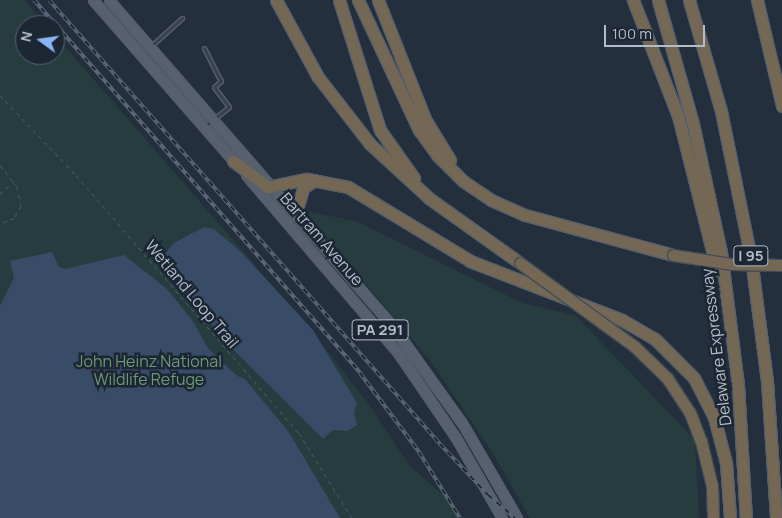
<!DOCTYPE html>
<html>
<head>
<meta charset="utf-8">
<style>
	body { margin:0 }
	#map { position:relative; width:782px; height:518px; overflow:hidden; background:#242f3e; font-family:Manrope,sans-serif }
	div>[style] { position:absolute }
	[style*='--x'] { left:calc(var(--x)*1px); top:calc(var(--y)*1px); width:calc(var(--w)*1px); rotate:calc(var(--a)*1deg) }
	.green>* { inset:0; background:#263c3f }
	.water>* { inset:0; background:#394c67 }
	.path>* { height:1px; margin-top:-0.5px; transform-origin:0; background:repeating-linear-gradient(90deg,#44595c 0 4px,transparent 0 8px) }
	.roads { filter:drop-shadow(1px 0 #565f6c) drop-shadow(-1px 0 #565f6c) drop-shadow(0 1px #565f6c) drop-shadow(0 -1px #565f6c) }
	.service>* { height:3px; margin:-1.5px; padding:0 1.5px; transform-origin:1.5px; border-radius:1.5px; background:#38414e }
	.primary>* { height:9px; margin:-4.5px; padding:0 4.5px; transform-origin:4.5px; border-radius:4.5px; background:#56606e }
	.motorway>* { height:11px; margin:-5.5px; padding:0 5.5px; transform-origin:5.5px; border-radius:5.5px; background:#746855 }
	.rail>* { height:4px; margin-top:-2px; transform-origin:0; background:repeating-linear-gradient(90deg,#1d2633 0 5.5px,#5a6575 0 11px); box-sizing:border-box; border-block:1px solid #5a6575 }
	.bridges { filter:drop-shadow(1px 0 #434c59) drop-shadow(-1px 0 #434c59) drop-shadow(0 1px #434c59) drop-shadow(0 -1px #434c59) }
	.motorway-bridge>* { height:11px; margin:-5.5px; padding:0 5.5px; transform-origin:5.5px; border-radius:5.5px; background:#746855 }
	span { translate:-50% -50%; white-space:nowrap; text-align:center; line-height:1.15; -webkit-text-stroke:5px #1d2633; paint-order:stroke }
	.shield-label span { padding:1px 4px; background:#1d2633; border:1px solid; border-radius:4px; -webkit-text-stroke-width:0 }
	.shield-label { font-size:15px; color:#b4bcc9; font-weight:700 }
	.street-label { font-size:16px; color:#b4bcc9 }
	.park-label { font-size:16px; color:#6b9a76 }
	.north { position:absolute; left:15px; top:15px; width:50px; height:50px; box-sizing:border-box; background:#1d2633; border:1px solid #59626f; border-radius:50%; rotate:284deg; font-size:14px; font-weight:700; line-height:20px; text-align:center; color:#b4bcc9 }
	.north::after { content:''; display:block; margin:auto; width:18px; height:22px; background:#8ab4f8; clip-path:polygon(50% 0,100% 100%,50% 72%,0 100%) }
	.scale { position:absolute; left:604px; top:25px; width:101px; height:22px; box-sizing:border-box; border:2px solid #b4bcc9; border-top:0; padding-left:6px; font-size:15px; line-height:18px; white-space:nowrap; color:#b4bcc9; -webkit-text-stroke:4px #1d2633; paint-order:stroke }
</style>
</head>
<body>
<div id="map">
	<div class="green">
		<i style="clip-path:polygon(0 0,24px 0,46px 25px,25px 25px,25px 55px,55px 55px,55px 35px,306px 324px,367px 402px,409px 465px,449px 500px,459px 518px,0 518px)"></i>
		<i style="clip-path:polygon(305px 211px,356px 221px,522px 303px,575px 315px,695px 440px,699px 518px,530px 518px,492px 452px,431px 362px)"></i>
	</div>
	<div class="water">
		<i style="clip-path:polygon(204px 227px,214px 229px,240px 251px,313px 330px,357px 403px,354px 413px,357px 425px,347px 431px,333px 430px,323px 439px,229px 345px,164px 269px,162px 262px,165px 254px,174px 243px)"></i>
		<i style="clip-path:polygon(52px 252px,59px 267px,65px 269px,124px 255px,167px 289px,192px 320px,208px 348px,237px 376px,245px 379px,288px 431px,340px 518px,0 518px,0 306px,14px 278px,10px 261px)"></i>
	</div>
	<div class="path">
		<i style="--x:0;--y:95;--w:110;--a:46.5"></i>
		<i style="--x:76;--y:175;--w:341;--a:49.2"></i>
		<i style="--x:299;--y:433;--w:100;--a:58.1"></i>
		<i style="--x:0;--y:165;--w:28;--a:52"></i>
		<i style="--x:17;--y:187;--w:19;--a:78"></i>
		<i style="--x:21;--y:206;--w:14;--a:120"></i>
		<i style="--x:14;--y:218;--w:15;--a:157"></i>
		<i style="--x:0;--y:194;--w:19;--a:-43"></i>
	</div>
	<div class="roads">
		<div class="service">
			<i style="--x:151;--y:46;--w:42;--a:-42.1"></i>
			<i style="--x:204;--y:48;--w:37;--a:63"></i>
			<i style="--x:221;--y:81;--w:9;--a:139"></i>
			<i style="--x:214;--y:87;--w:25;--a:53"></i>
			<i style="--x:229;--y:107;--w:31;--a:142"></i>
		</div>
		<div class="primary">
			<i style="--x:93;--y:0;--w:219;--a:48.9"></i>
			<i style="--x:109;--y:0;--w:431;--a:49"></i>
			<i style="--x:392;--y:325;--w:120;--a:54.5"></i>
			<i style="--x:462;--y:423;--w:110;--a:59.9"></i>
			<i style="--x:246;--y:175;--w:234;--a:49.5"></i>
			<i style="--x:398;--y:353;--w:103;--a:55.7"></i>
			<i style="--x:456;--y:438;--w:92;--a:60.1"></i>
		</div>
		<div class="motorway">
			<i style="--x:276;--y:0;--w:88;--a:61.4"></i>
			<i style="--x:318;--y:77;--w:85;--a:52.2"></i>
			<i style="--x:370;--y:144;--w:81;--a:42.5"></i>
			<i style="--x:430;--y:199;--w:110;--a:35.4"></i>
			<i style="--x:339;--y:0;--w:136;--a:72.5"></i>
			<i style="--x:380;--y:130;--w:59;--a:54.7"></i>
			<i style="--x:358;--y:0;--w:144;--a:64.9"></i>
			<i style="--x:419;--y:130;--w:31;--a:54"></i>
			<i style="--x:437;--y:155;--w:37;--a:45"></i>
			<i style="--x:463;--y:181;--w:34;--a:34"></i>
			<i style="--x:491;--y:200;--w:37;--a:24"></i>
			<i style="--x:525;--y:215;--w:153;--a:15.1"></i>
			<i style="--x:378;--y:0;--w:128;--a:68.4"></i>
			<i style="--x:425;--y:119;--w:48;--a:58.6"></i>
			<i style="--x:633;--y:0;--w:124;--a:68.8"></i>
			<i style="--x:678;--y:116;--w:159;--a:75.8"></i>
			<i style="--x:658;--y:0;--w:129;--a:74.2"></i>
			<i style="--x:693;--y:124;--w:131;--a:77.7"></i>
			<i style="--x:721;--y:252;--w:134;--a:82.7"></i>
			<i style="--x:738;--y:385;--w:133;--a:86.6"></i>
			<i style="--x:689;--y:0;--w:116;--a:73.9"></i>
			<i style="--x:721;--y:111;--w:150;--a:78.5"></i>
			<i style="--x:751;--y:258;--w:124;--a:82.6"></i>
			<i style="--x:767;--y:381;--w:137;--a:86.2"></i>
			<i style="--x:757;--y:0;--w:109;--a:76.7"></i>
			<i style="--x:233;--y:161;--w:44;--a:36.6"></i>
			<i style="--x:268;--y:187;--w:40;--a:-12"></i>
			<i style="--x:307;--y:179;--w:42;--a:11"></i>
			<i style="--x:348;--y:187;--w:143;--a:31.2"></i>
			<i style="--x:470;--y:261;--w:163;--a:21.2"></i>
			<i style="--x:622;--y:320;--w:38;--a:30"></i>
			<i style="--x:655;--y:339;--w:55;--a:45"></i>
			<i style="--x:694;--y:378;--w:44;--a:62.9"></i>
			<i style="--x:714;--y:417;--w:48;--a:75.4"></i>
			<i style="--x:726;--y:463;--w:55;--a:85.8"></i>
			<i style="--x:296;--y:213;--w:26;--a:-74"></i>
			<i style="--x:303;--y:188;--w:14;--a:-34"></i>
		</div>
	</div>
	<div class="rail">
		<i style="--x:34;--y:0;--w:495;--a:48.8"></i>
		<i style="--x:360;--y:373;--w:99;--a:53.2"></i>
		<i style="--x:419;--y:452;--w:78;--a:58.2"></i>
		<i style="--x:49;--y:0;--w:592;--a:48.63"></i>
		<i style="--x:440;--y:444;--w:70;--a:46.7"></i>
		<i style="--x:488;--y:495;--w:35;--a:40"></i>
	</div>
	<div class="bridges">
		<div class="motorway-bridge">
			<i style="--x:673;--y:255;--w:60;--a:8.7"></i>
			<i style="--x:732;--y:264;--w:50;--a:1.1"></i>
			<i style="--x:520;--y:263;--w:142;--a:36.1"></i>
			<i style="--x:635;--y:347;--w:45;--a:44.1"></i>
			<i style="--x:667;--y:378;--w:42;--a:56.7"></i>
			<i style="--x:690;--y:413;--w:30;--a:69"></i>
			<i style="--x:701;--y:441;--w:46;--a:76.3"></i>
			<i style="--x:712;--y:486;--w:32;--a:88"></i>
		</div>
	</div>
	<div class="shield-label">
		<span style="left:751px;top:256px">I 95</span>
		<span style="left:380px;top:330px">PA 291</span>
	</div>
	<div class="street-label">
		<span style="left:322px;top:239px;rotate:49deg">Bartram Avenue</span>
		<span style="left:192px;top:294px;rotate:50deg">Wetland Loop Trail</span>
		<span style="left:716px;top:347px;rotate:-97deg">Delaware Expressway</span>
	</div>
	<div class="park-label">
		<span style="left:149px;top:370px">John Heinz National<br>Wildlife Refuge</span>
	</div>
	<div class="north">N</div>
	<div class="scale">100 m</div>
</div>
</body>
</html>
